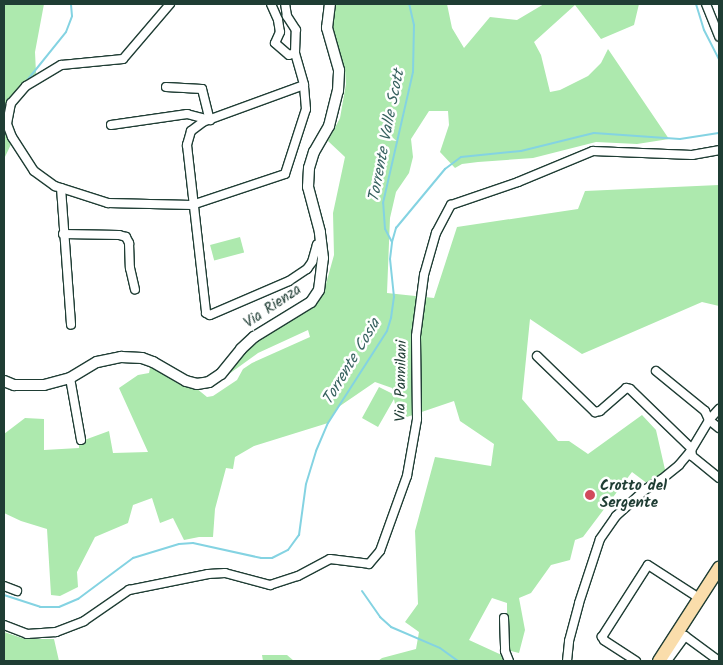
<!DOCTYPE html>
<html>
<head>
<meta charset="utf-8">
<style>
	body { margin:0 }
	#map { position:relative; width:723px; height:665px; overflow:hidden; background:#fff; font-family:Kalam,sans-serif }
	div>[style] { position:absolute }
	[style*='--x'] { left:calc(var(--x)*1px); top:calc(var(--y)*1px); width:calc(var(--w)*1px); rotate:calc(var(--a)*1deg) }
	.green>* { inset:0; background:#ade9ae; transform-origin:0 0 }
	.stream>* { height:2px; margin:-1px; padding:0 1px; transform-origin:1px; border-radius:1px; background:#84d3e2 }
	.roads { filter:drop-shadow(1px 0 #1f3d34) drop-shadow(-1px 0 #1f3d34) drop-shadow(0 1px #1f3d34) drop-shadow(0 -1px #1f3d34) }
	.minor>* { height:8px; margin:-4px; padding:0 4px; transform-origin:4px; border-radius:4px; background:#fff }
	.tertiary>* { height:10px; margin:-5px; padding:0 5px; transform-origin:5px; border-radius:5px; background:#fff }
	.primary>* { height:12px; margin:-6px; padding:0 6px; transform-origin:6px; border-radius:6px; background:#faddab }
	.dots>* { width:14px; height:14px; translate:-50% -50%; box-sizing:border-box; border:2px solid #fff; border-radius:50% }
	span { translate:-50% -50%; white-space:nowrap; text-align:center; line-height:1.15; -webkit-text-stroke:5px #fff; paint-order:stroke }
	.street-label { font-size:15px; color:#1f3d34 }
	.poi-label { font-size:15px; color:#1f3d34; font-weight:700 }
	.left { translate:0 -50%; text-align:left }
	.water-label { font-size:16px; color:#386260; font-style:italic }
	.frame { position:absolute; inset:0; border:5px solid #1f3d34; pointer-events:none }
</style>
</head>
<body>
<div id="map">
	<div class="green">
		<i style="clip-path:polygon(4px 4px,44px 4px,35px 52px,36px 73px,40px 81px,22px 93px,12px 104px,9px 127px,14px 138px,4px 159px)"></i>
		<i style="clip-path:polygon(333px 4px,447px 4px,452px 28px,464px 48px,490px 17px,517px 20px,544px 4px,639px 4px,634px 25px,601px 39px,575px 5px,534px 42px,541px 55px,550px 92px,560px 90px,588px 76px,601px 63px,608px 49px,669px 139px,637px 144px,596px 142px,533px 158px,478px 162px,462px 164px,455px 168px,440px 152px,449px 125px,448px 111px,429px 111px,411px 139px,413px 157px,409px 173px,396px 192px,390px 218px,387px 293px,434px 298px,457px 227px,578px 209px,585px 191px,719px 185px,719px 306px,702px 302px,582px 354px,530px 319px,522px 399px,558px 441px,569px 441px,588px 454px,642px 415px,656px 430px,666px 474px,648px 484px,632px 472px,583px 537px,575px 540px,570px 560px,551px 565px,531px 593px,519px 598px,525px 630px,519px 653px,507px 650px,507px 603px,492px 598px,469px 640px,506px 657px,507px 661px,378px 661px,382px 658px,416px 649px,419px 632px,405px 622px,418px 604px,415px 531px,435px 457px,491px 466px,494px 444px,460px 421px,454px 401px,398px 420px,394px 399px,378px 427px,362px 418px,379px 387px,393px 394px,392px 388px,375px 382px,337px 408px,328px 423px,254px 446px,235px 457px,233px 469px,226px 468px,215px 509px,213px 537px,199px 537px,184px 540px,173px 518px,160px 523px,152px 498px,133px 505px,128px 523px,95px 537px,77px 572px,78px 587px,60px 596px,51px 595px,47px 529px,21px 521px,4px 513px,4px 434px,25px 418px,44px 419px,44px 450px,79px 448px,79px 442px,109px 431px,113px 453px,148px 452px,119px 388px,138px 375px,149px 373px,150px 368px,154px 368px,177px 383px,193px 389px,196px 388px,207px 397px,213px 396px,237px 380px,243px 369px,252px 363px,310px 337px,308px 330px,258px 353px,222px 379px,245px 352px,273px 330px,313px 308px,324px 291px,334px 255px,333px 213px,345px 157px,328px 141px,340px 118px,346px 84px,345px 70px,333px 39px)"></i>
		<i style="left:240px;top:237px;width:16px;height:31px;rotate:75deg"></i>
		<i style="clip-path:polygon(4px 632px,25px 639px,54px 639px,59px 661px,4px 661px)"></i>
		<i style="clip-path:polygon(262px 655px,287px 655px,294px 661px,263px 661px)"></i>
	</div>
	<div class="stream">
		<i style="--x:696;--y:4;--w:27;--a:73"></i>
		<i style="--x:704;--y:30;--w:33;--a:63"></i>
		<i style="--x:25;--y:83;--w:65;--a:-51.2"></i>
		<i style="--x:66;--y:32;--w:17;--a:-69"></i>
		<i style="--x:72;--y:16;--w:12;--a:-95"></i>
		<i style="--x:392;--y:242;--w:15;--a:-118"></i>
		<i style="--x:385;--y:229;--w:26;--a:-94"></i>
		<i style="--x:383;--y:203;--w:134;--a:-77.1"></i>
		<i style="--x:413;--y:72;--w:47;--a:-88.8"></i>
		<i style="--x:414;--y:25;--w:22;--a:-103"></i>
		<i style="--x:362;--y:591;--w:32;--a:55"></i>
		<i style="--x:380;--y:617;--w:15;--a:42"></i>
		<i style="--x:391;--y:627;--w:53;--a:23.2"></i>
		<i style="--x:440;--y:648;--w:22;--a:36"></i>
		<i style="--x:4;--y:595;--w:38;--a:18"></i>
		<i style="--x:40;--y:607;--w:19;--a:0"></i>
		<i style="--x:59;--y:607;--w:21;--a:-23"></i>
		<i style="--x:78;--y:599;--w:69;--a:-36.7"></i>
		<i style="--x:133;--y:558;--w:48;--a:-16.9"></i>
		<i style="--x:179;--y:544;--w:14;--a:-4"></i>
		<i style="--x:193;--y:543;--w:70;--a:12.4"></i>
		<i style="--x:261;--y:558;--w:11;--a:0"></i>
		<i style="--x:272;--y:558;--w:18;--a:-27"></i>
		<i style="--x:288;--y:550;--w:19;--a:-54"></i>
		<i style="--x:299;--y:535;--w:51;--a:-82.2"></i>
		<i style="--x:306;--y:484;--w:34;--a:-73"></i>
		<i style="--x:316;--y:451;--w:30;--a:-67"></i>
		<i style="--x:328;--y:423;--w:109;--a:-57.3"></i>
		<i style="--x:387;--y:331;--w:14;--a:-73"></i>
		<i style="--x:391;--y:318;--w:21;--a:-82"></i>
		<i style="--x:394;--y:297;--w:38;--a:-96"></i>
		<i style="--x:390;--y:259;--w:17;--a:-83"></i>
		<i style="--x:392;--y:242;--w:15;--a:-74"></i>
		<i style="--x:396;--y:228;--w:77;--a:-50.3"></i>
		<i style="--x:445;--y:169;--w:20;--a:-37"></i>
		<i style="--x:461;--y:157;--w:60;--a:-5.7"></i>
		<i style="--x:521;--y:151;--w:75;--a:-13.9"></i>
		<i style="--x:594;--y:133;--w:86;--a:4"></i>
		<i style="--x:680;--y:139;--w:39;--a:-9"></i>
	</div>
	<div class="roads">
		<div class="minor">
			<i style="--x:170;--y:4;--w:72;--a:130.5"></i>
			<i style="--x:123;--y:59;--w:62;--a:174.5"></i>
			<i style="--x:61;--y:65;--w:41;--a:149"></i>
			<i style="--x:26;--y:86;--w:23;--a:131"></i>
			<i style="--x:11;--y:103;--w:21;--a:101"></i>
			<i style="--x:7;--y:124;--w:14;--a:69"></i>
			<i style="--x:12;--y:137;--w:40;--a:57.1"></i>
			<i style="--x:34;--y:171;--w:26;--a:36"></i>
			<i style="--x:55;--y:186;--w:56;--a:17.8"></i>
			<i style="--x:108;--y:203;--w:84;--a:1.4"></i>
			<i style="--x:192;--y:205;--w:98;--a:-18.4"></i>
			<i style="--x:285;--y:174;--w:68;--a:-72.1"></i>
			<i style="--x:306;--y:109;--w:24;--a:-95"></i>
			<i style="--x:271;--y:4;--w:17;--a:66"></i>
			<i style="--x:278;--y:20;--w:12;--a:81"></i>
			<i style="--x:280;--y:32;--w:12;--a:114"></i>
			<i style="--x:275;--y:43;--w:18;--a:41"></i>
			<i style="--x:289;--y:55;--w:6;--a:-18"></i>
			<i style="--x:295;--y:53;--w:23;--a:-88"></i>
			<i style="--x:296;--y:30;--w:17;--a:-123"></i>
			<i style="--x:287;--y:16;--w:12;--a:-99"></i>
			<i style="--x:706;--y:4;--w:35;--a:68"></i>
			<i style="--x:295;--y:53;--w:33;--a:74"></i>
			<i style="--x:304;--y:85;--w:108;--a:159.9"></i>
			<i style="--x:203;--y:122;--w:15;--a:143"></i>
			<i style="--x:191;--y:131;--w:15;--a:106"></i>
			<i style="--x:187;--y:145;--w:169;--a:83.5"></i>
			<i style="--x:206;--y:313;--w:4;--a:27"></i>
			<i style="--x:210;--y:315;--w:86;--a:-23.3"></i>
			<i style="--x:289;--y:281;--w:22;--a:-34"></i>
			<i style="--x:307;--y:269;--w:9;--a:-54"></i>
			<i style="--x:312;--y:262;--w:18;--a:-74"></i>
			<i style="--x:317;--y:245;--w:6;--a:-39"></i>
			<i style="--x:166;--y:87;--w:36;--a:3"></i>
			<i style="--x:202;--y:89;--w:32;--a:76"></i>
			<i style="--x:111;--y:125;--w:77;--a:-8.2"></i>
			<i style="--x:187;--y:114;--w:24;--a:15"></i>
			<i style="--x:61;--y:188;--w:137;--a:85.8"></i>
			<i style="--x:63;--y:234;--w:56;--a:1"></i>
			<i style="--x:119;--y:235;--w:7;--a:16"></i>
			<i style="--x:126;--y:237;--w:7;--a:63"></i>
			<i style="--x:129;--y:243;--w:25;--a:88"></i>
			<i style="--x:130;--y:268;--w:22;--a:77"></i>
			<i style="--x:537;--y:356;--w:81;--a:44"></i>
			<i style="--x:595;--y:412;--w:5;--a:-11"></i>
			<i style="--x:600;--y:411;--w:35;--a:-41"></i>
			<i style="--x:626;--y:388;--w:4;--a:14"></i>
			<i style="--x:630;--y:389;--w:85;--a:44"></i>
			<i style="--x:691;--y:448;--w:8;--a:83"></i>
			<i style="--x:692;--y:456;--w:35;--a:39"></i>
			<i style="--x:656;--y:371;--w:63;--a:39.2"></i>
			<i style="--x:705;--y:411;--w:10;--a:66"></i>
			<i style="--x:709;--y:420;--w:13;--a:39"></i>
			<i style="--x:70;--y:378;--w:63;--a:79.9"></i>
			<i style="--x:4;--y:586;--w:14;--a:21"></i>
			<i style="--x:504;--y:618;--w:33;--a:88"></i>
			<i style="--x:505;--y:651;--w:11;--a:68"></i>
			<i style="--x:4;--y:625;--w:25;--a:21"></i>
			<i style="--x:27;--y:634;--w:29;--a:-4"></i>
			<i style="--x:56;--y:632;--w:30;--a:-21"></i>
			<i style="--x:84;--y:621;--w:55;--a:-34.6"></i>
			<i style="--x:129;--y:590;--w:81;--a:-11.4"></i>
			<i style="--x:208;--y:574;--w:17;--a:-3"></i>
			<i style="--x:225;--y:573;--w:47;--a:14.9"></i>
			<i style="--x:270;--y:585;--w:29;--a:-18"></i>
			<i style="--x:298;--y:576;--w:36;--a:-28"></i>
			<i style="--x:330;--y:559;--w:39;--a:7"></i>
			<i style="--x:369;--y:564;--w:17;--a:-50"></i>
			<i style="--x:380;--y:551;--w:80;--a:-70.2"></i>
			<i style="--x:407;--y:476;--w:58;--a:-80"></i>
			<i style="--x:417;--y:419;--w:83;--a:-90.7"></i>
			<i style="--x:416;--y:336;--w:62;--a:-82.5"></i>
			<i style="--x:424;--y:275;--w:44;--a:-74.1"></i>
			<i style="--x:436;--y:233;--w:32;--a:-62"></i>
			<i style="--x:451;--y:205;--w:71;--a:-18.9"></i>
			<i style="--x:518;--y:182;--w:81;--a:-22.5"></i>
			<i style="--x:593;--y:151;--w:99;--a:2.3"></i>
			<i style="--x:692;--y:155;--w:27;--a:-10"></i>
			<i style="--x:567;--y:661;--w:20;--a:-84"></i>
			<i style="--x:569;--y:641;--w:39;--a:-75"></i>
			<i style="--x:579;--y:603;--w:67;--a:-71.8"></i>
			<i style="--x:600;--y:539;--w:28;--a:-55"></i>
			<i style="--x:616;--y:516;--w:40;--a:-42"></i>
			<i style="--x:646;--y:489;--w:19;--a:-32"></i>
			<i style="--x:662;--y:479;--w:22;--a:-39"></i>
			<i style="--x:679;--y:465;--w:17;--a:-50"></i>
			<i style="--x:690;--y:452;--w:37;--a:-59"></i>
			<i style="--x:709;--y:420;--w:15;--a:-48"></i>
			<i style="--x:636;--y:661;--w:38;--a:-147"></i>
			<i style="--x:604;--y:640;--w:4;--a:-124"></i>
			<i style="--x:602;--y:637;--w:85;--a:-57.4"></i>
			<i style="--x:648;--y:565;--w:61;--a:32.9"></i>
			<i style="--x:667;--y:661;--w:31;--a:-54"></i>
			<i style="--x:685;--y:636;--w:42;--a:36.3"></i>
		</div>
		<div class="tertiary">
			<i style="--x:4;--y:381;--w:11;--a:22"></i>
			<i style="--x:14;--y:385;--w:30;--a:0"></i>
			<i style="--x:44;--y:385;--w:27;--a:-15"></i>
			<i style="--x:70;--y:378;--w:31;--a:-31"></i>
			<i style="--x:97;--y:362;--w:25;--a:-12"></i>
			<i style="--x:121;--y:357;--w:21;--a:3"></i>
			<i style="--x:142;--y:358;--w:12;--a:20"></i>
			<i style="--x:153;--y:362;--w:38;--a:30"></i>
			<i style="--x:186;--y:381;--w:11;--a:15"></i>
			<i style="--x:197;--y:384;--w:12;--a:-9"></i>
			<i style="--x:209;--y:382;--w:14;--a:-34"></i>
			<i style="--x:221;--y:374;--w:32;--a:-51"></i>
			<i style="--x:241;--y:349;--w:18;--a:-43"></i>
			<i style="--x:254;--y:337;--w:67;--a:-31.6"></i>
			<i style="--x:311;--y:302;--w:14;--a:-56"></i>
			<i style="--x:319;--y:290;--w:32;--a:-83"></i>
			<i style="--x:323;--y:258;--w:26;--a:-97"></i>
			<i style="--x:320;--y:232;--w:47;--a:-104.9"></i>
			<i style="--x:308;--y:187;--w:19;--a:-87"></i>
			<i style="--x:309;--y:168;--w:17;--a:-73"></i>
			<i style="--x:314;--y:152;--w:30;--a:-60"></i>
			<i style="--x:329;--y:126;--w:36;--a:-76"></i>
			<i style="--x:338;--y:91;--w:21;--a:-87"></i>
			<i style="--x:339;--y:70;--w:44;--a:-105.9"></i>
			<i style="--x:327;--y:28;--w:24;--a:-83"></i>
		</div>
		<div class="primary">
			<i style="--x:659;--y:661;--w:111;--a:-57.2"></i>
		</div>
	</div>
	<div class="dots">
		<i style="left:590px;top:495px;background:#d1495b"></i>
	</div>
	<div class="street-label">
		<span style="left:273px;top:307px;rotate:-34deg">Via Rienza</span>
		<span style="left:402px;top:381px;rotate:-89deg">Via Pannilani</span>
	</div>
	<div class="poi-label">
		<span class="left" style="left:600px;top:495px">Crotto del<br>Sergente</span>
	</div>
	<div class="water-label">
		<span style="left:387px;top:136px;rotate:-79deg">Torrente Valle Scott</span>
		<span style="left:352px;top:362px;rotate:-59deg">Torrente Cosia</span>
	</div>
	<div class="frame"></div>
</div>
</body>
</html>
